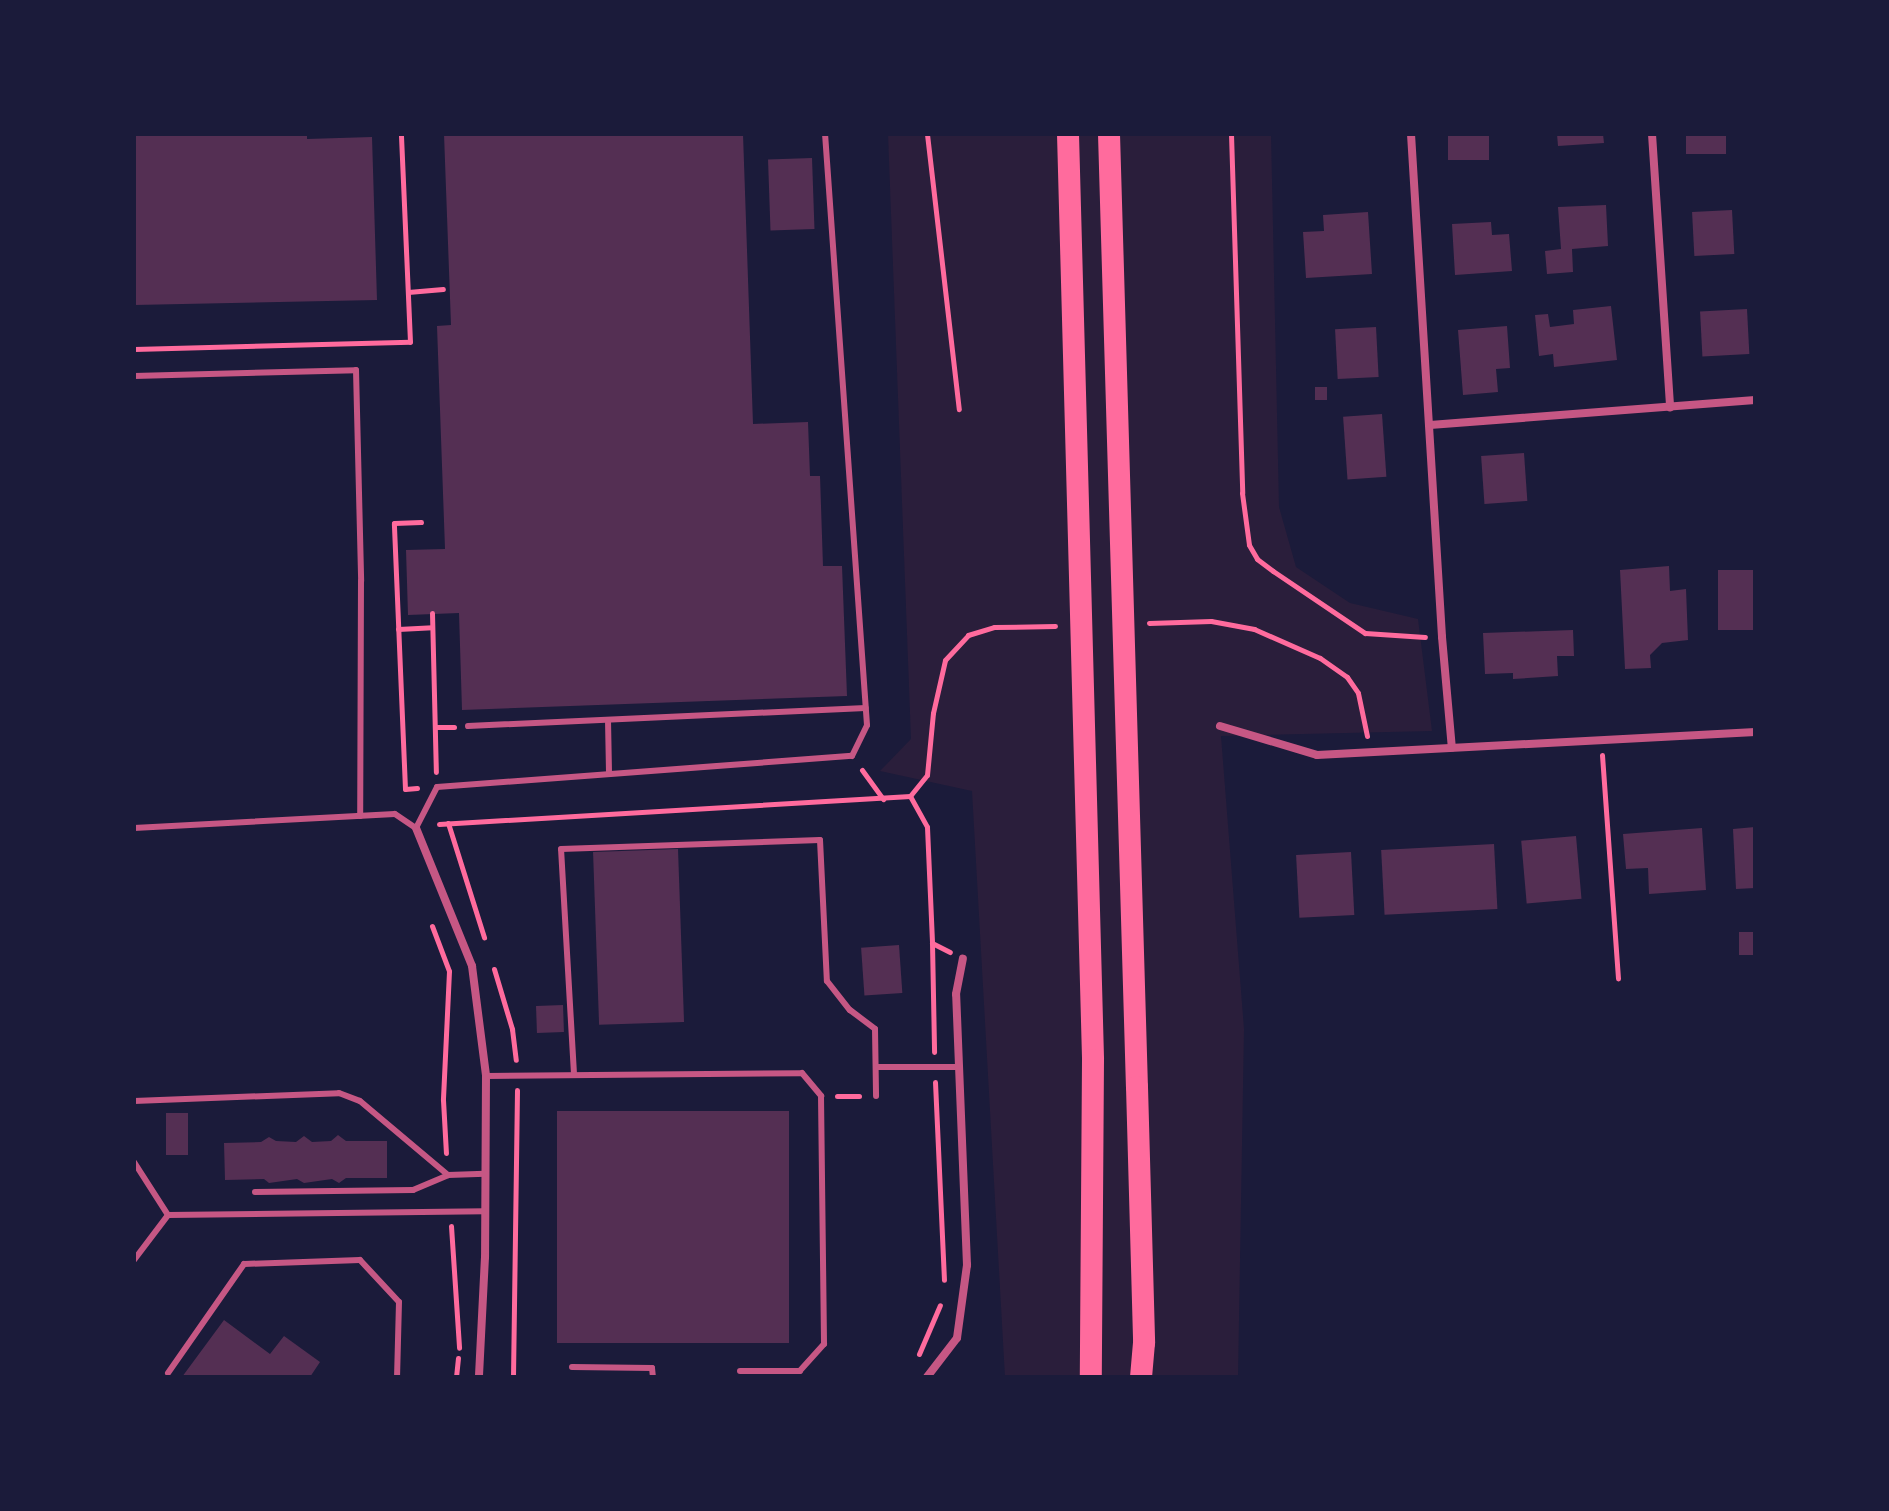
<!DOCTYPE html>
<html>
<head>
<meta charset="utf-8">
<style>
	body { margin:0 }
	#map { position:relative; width:1889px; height:1511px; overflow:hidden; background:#1b1b3a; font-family:Lora,serif }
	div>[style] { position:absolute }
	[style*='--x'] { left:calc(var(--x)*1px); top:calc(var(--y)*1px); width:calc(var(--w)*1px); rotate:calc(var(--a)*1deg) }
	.green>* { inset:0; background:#2a1e3b }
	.building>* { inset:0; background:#542f53; transform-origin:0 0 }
	.path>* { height:5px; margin:-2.5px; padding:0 2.5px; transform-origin:2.5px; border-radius:2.5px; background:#ff6b9d }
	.service>* { height:6px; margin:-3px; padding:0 3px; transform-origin:3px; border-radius:3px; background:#c65784 }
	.minor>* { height:8px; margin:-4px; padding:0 4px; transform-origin:4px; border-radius:4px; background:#c65784 }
	.trunk>* { height:22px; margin:-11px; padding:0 11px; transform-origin:11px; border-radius:11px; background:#ff6b9d }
	span { translate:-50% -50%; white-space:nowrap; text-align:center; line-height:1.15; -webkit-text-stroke:6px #1b1b3a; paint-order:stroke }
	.frame { position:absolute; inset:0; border:136px solid #1b1b3a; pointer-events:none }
</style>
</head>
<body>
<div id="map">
	<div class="green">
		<i style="clip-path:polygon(888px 134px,1271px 134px,1279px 507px,1296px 567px,1350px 603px,1418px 619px,1432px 731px,1221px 736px,1244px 1029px,1238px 1377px,1005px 1377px,972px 791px,880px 771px,911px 739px)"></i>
	</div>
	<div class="building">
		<i style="clip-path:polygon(134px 134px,307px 134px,307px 139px,372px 137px,377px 300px,134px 305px)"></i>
		<i style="clip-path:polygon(444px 134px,743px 134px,753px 424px,808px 422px,810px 476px,820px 476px,823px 566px,842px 566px,847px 696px,462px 710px,459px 613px,408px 615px,406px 550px,445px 549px,437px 326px,451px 325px)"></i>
		<i style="left:1448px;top:134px;width:41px;height:26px"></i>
		<i style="clip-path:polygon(1557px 134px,1603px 134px,1604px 143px,1558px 146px)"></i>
		<i style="left:1686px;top:134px;width:40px;height:20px"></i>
		<i style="left:812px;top:158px;width:71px;height:44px;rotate:88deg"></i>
		<i style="clip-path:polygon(1606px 205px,1608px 246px,1572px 249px,1573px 272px,1547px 274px,1545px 251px,1561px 249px,1558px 207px)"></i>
		<i style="left:1732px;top:210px;width:44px;height:40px;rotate:87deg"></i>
		<i style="clip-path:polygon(1368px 212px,1372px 274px,1306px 278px,1303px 232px,1324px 231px,1323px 215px)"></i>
		<i style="clip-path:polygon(1491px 222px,1492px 235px,1509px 234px,1512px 271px,1455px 275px,1452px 224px)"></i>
		<i style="clip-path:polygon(1611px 306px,1617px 360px,1554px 367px,1553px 354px,1539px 356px,1535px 315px,1548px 314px,1550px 327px,1574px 324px,1573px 310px)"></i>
		<i style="left:1747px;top:309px;width:45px;height:47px;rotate:87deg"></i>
		<i style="clip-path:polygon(1507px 326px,1510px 368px,1496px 369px,1498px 392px,1463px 395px,1458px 330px)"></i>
		<i style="left:1376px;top:327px;width:50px;height:41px;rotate:87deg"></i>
		<i style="left:1315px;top:387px;width:12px;height:13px"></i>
		<i style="left:1382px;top:414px;width:63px;height:39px;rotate:86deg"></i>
		<i style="left:1524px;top:453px;width:48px;height:43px;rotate:86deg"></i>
		<i style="clip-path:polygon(1669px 566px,1670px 591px,1686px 589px,1688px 640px,1662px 643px,1650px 655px,1651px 668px,1625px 669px,1620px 570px)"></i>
		<i style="left:1755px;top:570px;width:60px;height:37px;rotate:90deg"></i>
		<i style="clip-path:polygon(1573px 630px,1574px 656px,1557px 656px,1558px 676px,1513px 679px,1513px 673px,1485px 674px,1483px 633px)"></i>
		<i style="clip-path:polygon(1755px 827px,1755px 888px,1736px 889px,1733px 829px)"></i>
		<i style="clip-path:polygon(1702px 828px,1706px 890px,1649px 894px,1648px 868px,1626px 869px,1623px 834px)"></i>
		<i style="left:1576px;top:836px;width:63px;height:55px;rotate:85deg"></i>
		<i style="left:1494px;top:844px;width:65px;height:113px;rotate:87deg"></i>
		<i style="left:678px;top:849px;width:173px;height:85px;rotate:88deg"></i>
		<i style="left:1351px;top:852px;width:63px;height:55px;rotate:87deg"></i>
		<i style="left:1755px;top:932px;width:23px;height:16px;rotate:90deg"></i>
		<i style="left:899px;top:945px;width:48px;height:38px;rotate:86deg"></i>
		<i style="left:563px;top:1005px;width:27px;height:27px;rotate:88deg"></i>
		<i style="left:557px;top:1111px;width:232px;height:232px"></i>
		<i style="left:166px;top:1113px;width:22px;height:42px"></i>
		<i style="clip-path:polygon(338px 1135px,346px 1141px,387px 1141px,387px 1178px,346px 1178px,339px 1183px,332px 1179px,304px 1183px,297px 1179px,269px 1183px,264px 1179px,225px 1180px,224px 1143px,261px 1142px,269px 1137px,276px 1141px,296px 1142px,304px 1136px,312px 1142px,331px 1141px)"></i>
		<i style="clip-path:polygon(224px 1320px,270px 1354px,284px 1336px,320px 1362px,310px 1377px,182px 1377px)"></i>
	</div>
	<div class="path">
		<i style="--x:927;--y:134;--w:277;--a:83.4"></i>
		<i style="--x:1231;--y:134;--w:359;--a:88.2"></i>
		<i style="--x:1242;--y:493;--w:52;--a:82.3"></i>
		<i style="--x:1249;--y:545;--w:16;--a:60"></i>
		<i style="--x:1257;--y:559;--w:20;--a:37"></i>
		<i style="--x:1273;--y:571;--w:111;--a:34"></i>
		<i style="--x:1365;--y:633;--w:60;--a:3.8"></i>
		<i style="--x:408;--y:292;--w:35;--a:-5"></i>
		<i style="--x:134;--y:349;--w:276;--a:-1.5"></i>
		<i style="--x:410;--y:342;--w:208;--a:-92.5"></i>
		<i style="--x:432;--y:613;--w:159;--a:88.6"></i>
		<i style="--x:1149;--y:623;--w:62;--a:-1.8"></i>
		<i style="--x:1211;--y:621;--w:44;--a:10.5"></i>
		<i style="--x:1254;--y:629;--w:72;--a:23.7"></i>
		<i style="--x:1320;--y:658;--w:33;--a:35"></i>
		<i style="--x:1347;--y:677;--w:19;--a:55"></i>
		<i style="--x:1358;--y:693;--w:44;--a:78.2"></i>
		<i style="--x:398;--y:629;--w:34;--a:-3"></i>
		<i style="--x:435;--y:727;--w:19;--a:0"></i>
		<i style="--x:1602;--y:755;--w:224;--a:85.9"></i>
		<i style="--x:862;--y:770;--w:36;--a:54"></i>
		<i style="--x:417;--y:788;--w:12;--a:175"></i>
		<i style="--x:405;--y:789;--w:266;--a:-92.4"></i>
		<i style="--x:394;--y:523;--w:27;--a:-2"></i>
		<i style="--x:910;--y:796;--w:35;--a:61"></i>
		<i style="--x:927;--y:827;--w:116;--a:87.5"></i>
		<i style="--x:932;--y:943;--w:20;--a:27"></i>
		<i style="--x:448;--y:823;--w:120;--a:72.5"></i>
		<i style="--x:439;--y:824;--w:472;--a:-3.4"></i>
		<i style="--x:910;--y:796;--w:27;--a:-51"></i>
		<i style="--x:927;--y:775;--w:62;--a:-84.5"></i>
		<i style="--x:933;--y:713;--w:54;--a:-77.2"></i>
		<i style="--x:945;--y:660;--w:34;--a:-47"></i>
		<i style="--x:968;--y:635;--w:27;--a:-17"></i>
		<i style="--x:994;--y:627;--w:61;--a:-0.9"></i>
		<i style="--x:432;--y:926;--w:48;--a:69.3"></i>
		<i style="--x:449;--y:971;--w:129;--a:92.7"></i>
		<i style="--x:443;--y:1100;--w:53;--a:86.8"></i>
		<i style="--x:932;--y:943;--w:109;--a:88.9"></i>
		<i style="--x:494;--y:969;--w:63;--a:73.3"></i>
		<i style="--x:512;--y:1029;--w:31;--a:83"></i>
		<i style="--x:935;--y:1082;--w:198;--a:87.4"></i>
		<i style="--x:837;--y:1096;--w:22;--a:0"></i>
		<i style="--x:451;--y:1226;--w:122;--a:86.2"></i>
		<i style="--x:919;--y:1354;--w:53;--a:-66.8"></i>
		<i style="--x:456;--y:1377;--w:19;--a:-84"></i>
		<i style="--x:513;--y:1377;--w:287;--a:-89.2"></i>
	</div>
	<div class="service">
		<i style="--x:134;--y:376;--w:222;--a:-1.5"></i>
		<i style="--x:356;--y:370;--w:211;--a:88.6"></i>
		<i style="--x:361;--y:581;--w:235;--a:90.2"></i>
		<i style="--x:608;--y:720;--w:54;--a:88.9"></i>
		<i style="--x:468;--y:726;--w:398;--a:-2.6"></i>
		<i style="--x:134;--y:828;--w:261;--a:-3.1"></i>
		<i style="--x:395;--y:814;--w:25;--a:34"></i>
		<i style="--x:416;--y:828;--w:46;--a:-62.9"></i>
		<i style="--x:437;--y:787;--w:416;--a:-4.3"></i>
		<i style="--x:852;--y:756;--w:34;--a:-64"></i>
		<i style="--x:867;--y:725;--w:592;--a:-94.06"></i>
		<i style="--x:877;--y:1067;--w:81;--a:0"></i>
		<i style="--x:574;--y:1074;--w:225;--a:-93.3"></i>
		<i style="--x:561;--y:849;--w:259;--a:-2"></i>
		<i style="--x:820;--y:840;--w:141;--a:87.2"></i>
		<i style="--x:827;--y:981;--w:37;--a:52"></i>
		<i style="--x:850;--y:1010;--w:31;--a:37"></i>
		<i style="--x:875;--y:1029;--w:67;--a:89.1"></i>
		<i style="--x:486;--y:1076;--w:316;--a:-0.5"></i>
		<i style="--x:802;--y:1073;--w:30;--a:50"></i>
		<i style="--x:821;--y:1096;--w:248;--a:89.3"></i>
		<i style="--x:824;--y:1344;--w:36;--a:132"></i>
		<i style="--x:800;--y:1371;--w:60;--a:180"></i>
		<i style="--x:134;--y:1101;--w:205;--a:-2.2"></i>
		<i style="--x:339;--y:1093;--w:22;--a:21"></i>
		<i style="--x:360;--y:1101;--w:115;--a:40.1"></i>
		<i style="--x:448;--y:1175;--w:37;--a:-2"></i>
		<i style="--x:134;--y:1162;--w:63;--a:57.3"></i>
		<i style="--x:255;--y:1192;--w:158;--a:-0.7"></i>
		<i style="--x:413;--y:1190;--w:38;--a:-23"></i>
		<i style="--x:134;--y:1260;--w:56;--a:-52.9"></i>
		<i style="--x:168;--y:1215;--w:317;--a:-0.7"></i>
		<i style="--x:572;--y:1367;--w:80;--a:0.7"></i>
		<i style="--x:652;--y:1368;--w:9;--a:84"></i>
		<i style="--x:168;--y:1373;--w:133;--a:-55.1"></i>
		<i style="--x:244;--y:1264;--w:116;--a:-2"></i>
		<i style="--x:360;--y:1260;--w:57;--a:47.1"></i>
		<i style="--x:399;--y:1302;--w:75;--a:91.5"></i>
	</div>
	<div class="minor">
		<i style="--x:1411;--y:134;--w:504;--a:86.47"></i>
		<i style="--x:1442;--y:637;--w:111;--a:84.9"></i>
		<i style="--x:1652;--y:134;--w:274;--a:86.2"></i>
		<i style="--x:1430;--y:425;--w:326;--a:-4.4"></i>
		<i style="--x:1220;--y:726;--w:101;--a:16.6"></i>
		<i style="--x:1317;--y:755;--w:439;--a:-3"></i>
		<i style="--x:416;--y:828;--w:149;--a:67.9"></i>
		<i style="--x:472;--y:966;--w:111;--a:82.7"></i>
		<i style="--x:486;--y:1076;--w:181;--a:90.3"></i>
		<i style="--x:485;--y:1257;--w:120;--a:92.9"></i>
		<i style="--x:927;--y:1377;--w:49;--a:-52.4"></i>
		<i style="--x:957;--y:1338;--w:74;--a:-82.2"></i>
		<i style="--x:967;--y:1265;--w:271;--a:-92.3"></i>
		<i style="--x:956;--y:994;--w:36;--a:-79"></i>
	</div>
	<div class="trunk">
		<i style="--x:1068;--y:134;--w:926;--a:88.45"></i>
		<i style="--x:1093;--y:1060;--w:317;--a:90.4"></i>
		<i style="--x:1109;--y:134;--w:953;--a:88.32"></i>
		<i style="--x:1137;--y:1087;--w:256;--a:88.4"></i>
		<i style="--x:1144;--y:1343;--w:34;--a:95"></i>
	</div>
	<div class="frame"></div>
</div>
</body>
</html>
